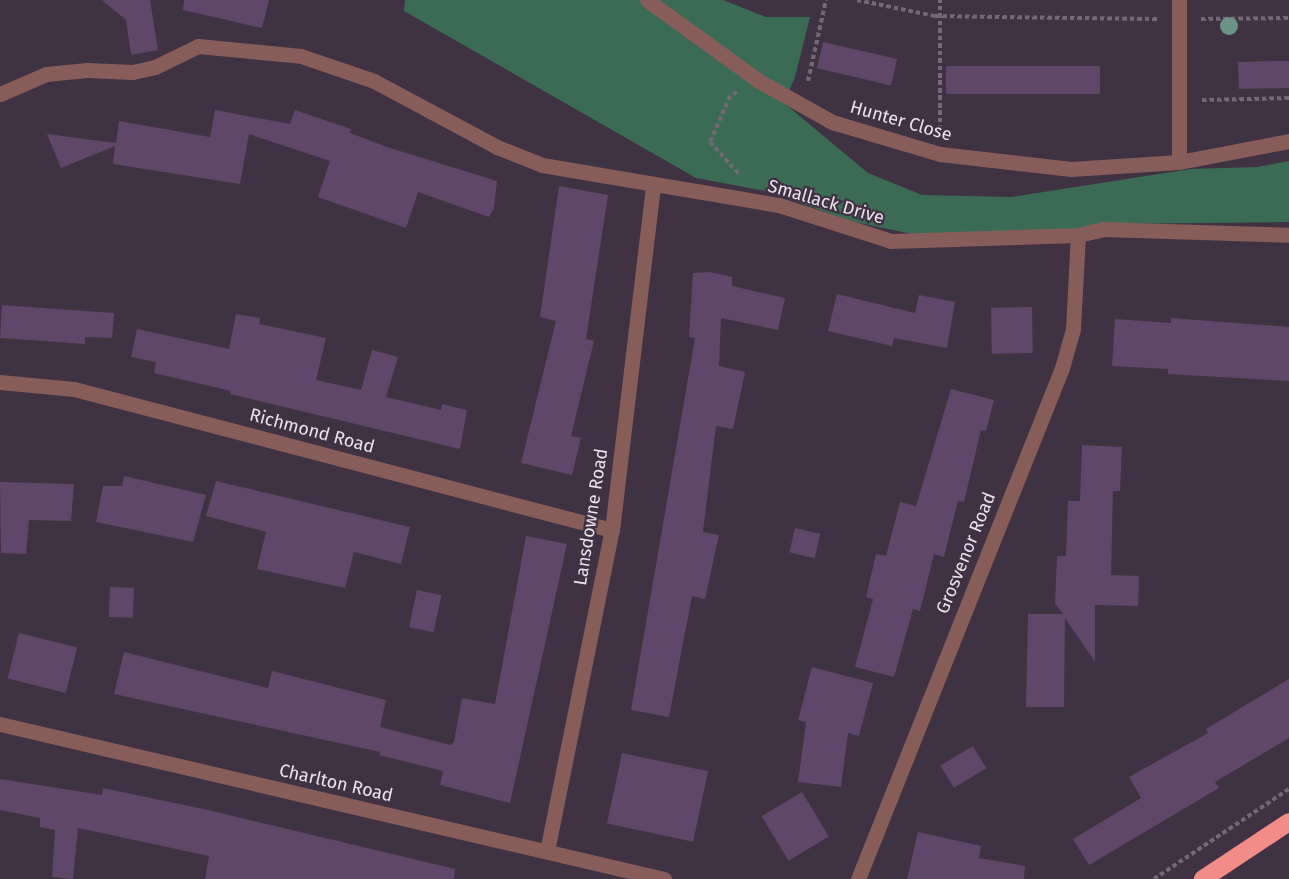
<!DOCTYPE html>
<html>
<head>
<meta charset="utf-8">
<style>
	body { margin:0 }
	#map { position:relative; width:1289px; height:879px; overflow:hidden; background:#3f3243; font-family:"Fira Sans",sans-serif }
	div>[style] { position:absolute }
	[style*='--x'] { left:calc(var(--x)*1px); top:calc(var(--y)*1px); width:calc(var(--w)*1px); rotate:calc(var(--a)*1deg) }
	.forest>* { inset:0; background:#3b6b55 }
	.building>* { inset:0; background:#604668; transform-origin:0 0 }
	.path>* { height:4px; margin-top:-2px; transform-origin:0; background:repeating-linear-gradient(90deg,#746877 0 4.5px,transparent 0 7.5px) }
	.lane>* { height:15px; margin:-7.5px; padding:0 7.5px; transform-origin:7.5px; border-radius:7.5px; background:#875d5a }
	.street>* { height:15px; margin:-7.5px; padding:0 7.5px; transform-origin:7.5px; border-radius:7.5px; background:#875d5a }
	.highway>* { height:18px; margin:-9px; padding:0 9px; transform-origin:9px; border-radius:9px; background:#f18c88 }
	.trees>* { width:18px; height:18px; margin:-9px; border-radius:50%; background:#6d9286 }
	span { translate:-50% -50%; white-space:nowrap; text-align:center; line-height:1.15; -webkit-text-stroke:4.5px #3f3243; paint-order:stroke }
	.street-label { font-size:18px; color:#ebe2ed }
</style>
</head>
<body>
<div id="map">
	<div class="forest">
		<i style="clip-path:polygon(405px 0,723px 0,766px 17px,810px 17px,795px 77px,784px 103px,868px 173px,922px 195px,1012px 197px,1191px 169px,1257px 167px,1289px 161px,1289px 222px,1103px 224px,1074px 230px,917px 235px,850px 221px,770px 192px,696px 178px,404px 11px)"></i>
	</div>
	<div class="building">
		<i style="clip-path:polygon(102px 0,150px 0,158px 50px,131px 55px,126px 20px)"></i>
		<i style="clip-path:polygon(184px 0,269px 0,262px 28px,183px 10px)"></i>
		<i style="left:823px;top:42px;width:76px;height:27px;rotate:13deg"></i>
		<i style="clip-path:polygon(1276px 61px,1289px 61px,1289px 88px,1239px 89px,1238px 62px)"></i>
		<i style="left:1100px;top:66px;width:28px;height:154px;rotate:90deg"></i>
		<i style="clip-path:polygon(215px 110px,290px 124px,295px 110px,351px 129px,350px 133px,387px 147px,497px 181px,494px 208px,489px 217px,418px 192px,406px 228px,318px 197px,330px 161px,249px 134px,240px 184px,113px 164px,115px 146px,61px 168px,47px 134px,116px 143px,119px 121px,210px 137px)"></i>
		<i style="clip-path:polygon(559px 186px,608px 195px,586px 339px,594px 341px,571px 436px,581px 438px,572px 475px,521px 463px,556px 321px,540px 317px)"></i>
		<i style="clip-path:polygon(709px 272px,732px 277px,732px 286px,785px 298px,778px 330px,721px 318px,719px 366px,745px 372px,733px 429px,716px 426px,703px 532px,719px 535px,705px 599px,692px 596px,669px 717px,631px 710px,695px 338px,689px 337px,693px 273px)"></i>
		<i style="clip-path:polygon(837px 294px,915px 313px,919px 295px,955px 302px,947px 348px,894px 338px,892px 346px,828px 331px)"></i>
		<i style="clip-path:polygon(2px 305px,114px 313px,112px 338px,85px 337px,85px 344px,0 338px)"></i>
		<i style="left:1032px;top:307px;width:46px;height:41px;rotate:89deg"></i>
		<i style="clip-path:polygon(236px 314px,260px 318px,259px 324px,326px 338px,316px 380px,361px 390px,372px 350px,398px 357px,386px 397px,441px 410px,442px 404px,467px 410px,460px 449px,230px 394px,231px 391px,154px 373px,156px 362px,131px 357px,137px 329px,229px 349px)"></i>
		<i style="clip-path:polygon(1171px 318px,1289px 327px,1289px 381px,1168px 374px,1168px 369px,1112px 366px,1115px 319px,1171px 323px)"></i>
		<i style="clip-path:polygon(951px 389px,994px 400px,986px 431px,981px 430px,964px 502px,958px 501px,944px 557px,934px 554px,920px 611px,913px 609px,894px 677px,855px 667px,873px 599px,866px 597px,876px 554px,886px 556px,900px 502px,916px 506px)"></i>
		<i style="clip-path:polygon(1082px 445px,1122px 447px,1120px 491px,1113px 491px,1111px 575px,1139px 576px,1138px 606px,1095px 605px,1095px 662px,1065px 618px,1064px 707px,1026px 707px,1028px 614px,1063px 614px,1055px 603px,1057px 556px,1066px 556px,1068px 501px,1080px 501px)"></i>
		<i style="clip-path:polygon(124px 476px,206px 495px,193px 542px,96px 522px,103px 486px,122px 486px)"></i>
		<i style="clip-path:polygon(216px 481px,410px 527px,401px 564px,354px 552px,345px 588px,257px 569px,266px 532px,206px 516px)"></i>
		<i style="clip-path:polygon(0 482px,74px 484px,71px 521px,29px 520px,26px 554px,1px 553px)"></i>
		<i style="left:795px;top:528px;width:26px;height:25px;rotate:13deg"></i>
		<i style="clip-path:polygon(526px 536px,567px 544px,510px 803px,440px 785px,443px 771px,379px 755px,380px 752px,114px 694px,124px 652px,268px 688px,272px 671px,386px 700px,380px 727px,450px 745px,454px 742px,462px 698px,495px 704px)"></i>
		<i style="left:110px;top:587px;width:24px;height:30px;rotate:2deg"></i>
		<i style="left:417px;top:590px;width:25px;height:38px;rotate:12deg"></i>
		<i style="left:19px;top:633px;width:60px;height:47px;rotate:14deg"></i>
		<i style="clip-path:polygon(812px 667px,873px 683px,859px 736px,848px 733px,841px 787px,798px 782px,806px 722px,798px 720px)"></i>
		<i style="clip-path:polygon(1289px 679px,1289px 738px,1215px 782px,1219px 788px,1089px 865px,1073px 839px,1141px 798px,1129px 777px,1208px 733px,1206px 729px)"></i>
		<i style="left:973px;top:746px;width:26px;height:38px;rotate:59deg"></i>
		<i style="left:622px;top:753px;width:88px;height:72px;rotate:12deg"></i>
		<i style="clip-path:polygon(0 779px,102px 795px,103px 788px,208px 810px,455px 869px,454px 879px,205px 879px,209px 856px,78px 828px,73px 879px,52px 877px,55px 830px,40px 827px,40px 818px,0 810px)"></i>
		<i style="left:802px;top:792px;width:52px;height:47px;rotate:59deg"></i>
		<i style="clip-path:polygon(918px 832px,981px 846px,979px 858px,1025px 866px,1024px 879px,907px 879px)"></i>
	</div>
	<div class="path">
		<i style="--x:857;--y:0;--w:80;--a:11.6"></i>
		<i style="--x:935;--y:16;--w:222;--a:0.8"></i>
		<i style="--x:1201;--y:19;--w:88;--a:-0.7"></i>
		<i style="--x:808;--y:81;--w:83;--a:-77.5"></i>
		<i style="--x:737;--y:92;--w:8;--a:150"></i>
		<i style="--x:730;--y:96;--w:50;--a:113.5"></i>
		<i style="--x:710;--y:142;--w:45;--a:47.7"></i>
		<i style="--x:1202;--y:100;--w:87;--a:-1.3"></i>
		<i style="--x:940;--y:130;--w:130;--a:-90"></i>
		<i style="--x:1154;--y:879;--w:162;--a:-33.7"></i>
	</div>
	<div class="lane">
		<i style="--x:0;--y:94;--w:50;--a:-23.5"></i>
		<i style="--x:46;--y:74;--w:41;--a:-5.6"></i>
		<i style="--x:87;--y:70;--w:46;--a:2.5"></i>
		<i style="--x:133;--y:72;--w:23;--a:-13"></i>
		<i style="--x:155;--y:67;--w:48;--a:-26"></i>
		<i style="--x:198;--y:46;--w:103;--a:5.5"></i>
		<i style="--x:301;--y:56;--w:77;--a:18.9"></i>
	</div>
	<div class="street">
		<i style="--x:647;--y:0;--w:138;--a:35.9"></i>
		<i style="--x:759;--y:81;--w:84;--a:29.3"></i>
		<i style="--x:832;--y:122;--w:113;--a:16.5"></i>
		<i style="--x:940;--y:154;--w:132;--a:6.5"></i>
		<i style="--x:1071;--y:169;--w:108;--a:-3.7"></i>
		<i style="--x:1179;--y:162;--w:112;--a:-10.8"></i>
		<i style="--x:1179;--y:0;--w:162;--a:90"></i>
		<i style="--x:374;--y:81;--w:140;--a:28.2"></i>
		<i style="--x:497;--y:147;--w:48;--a:21.8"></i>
		<i style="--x:542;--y:165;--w:240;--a:9.6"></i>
		<i style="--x:779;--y:205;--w:118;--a:17.8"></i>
		<i style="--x:891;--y:241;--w:187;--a:-1.8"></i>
		<i style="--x:1078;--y:235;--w:26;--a:-13"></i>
		<i style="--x:1103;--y:229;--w:186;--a:1.8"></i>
		<i style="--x:0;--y:382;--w:74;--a:5.4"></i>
		<i style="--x:74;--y:389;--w:556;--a:14.69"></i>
		<i style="--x:0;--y:724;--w:682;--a:13.14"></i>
		<i style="--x:547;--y:851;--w:328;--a:-78.6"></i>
		<i style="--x:612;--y:530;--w:345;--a:-83.2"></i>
		<i style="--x:858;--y:879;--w:550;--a:-68.24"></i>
		<i style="--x:1062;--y:368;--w:41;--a:-74.2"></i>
		<i style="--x:1073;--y:329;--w:94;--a:-87"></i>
	</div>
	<div class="highway">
		<i style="--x:1203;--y:879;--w:103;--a:-33.5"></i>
	</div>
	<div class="trees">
		<i style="left:1229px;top:26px"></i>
	</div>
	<div class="street-label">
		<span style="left:901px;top:121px;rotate:16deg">Hunter Close</span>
		<span style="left:826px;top:202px;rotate:16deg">Smallack Drive</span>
		<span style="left:312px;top:431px;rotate:15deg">Richmond Road</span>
		<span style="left:591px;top:517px;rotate:-81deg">Lansdowne Road</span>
		<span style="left:966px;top:553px;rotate:-68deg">Grosvenor Road</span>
		<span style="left:336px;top:783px;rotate:13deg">Charlton Road</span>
	</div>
</div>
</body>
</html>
